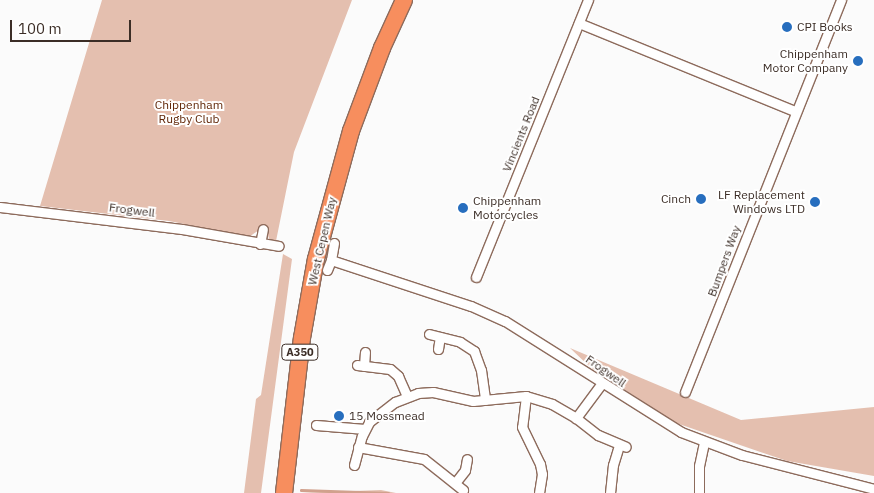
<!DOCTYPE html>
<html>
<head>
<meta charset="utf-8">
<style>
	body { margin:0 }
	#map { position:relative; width:874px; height:493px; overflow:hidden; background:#fbfbfb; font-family:"IBM Plex Sans",sans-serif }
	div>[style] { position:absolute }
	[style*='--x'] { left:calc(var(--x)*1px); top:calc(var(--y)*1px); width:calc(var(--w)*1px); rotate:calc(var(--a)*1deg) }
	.green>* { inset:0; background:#e4bfaf }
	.stream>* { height:2.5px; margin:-1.25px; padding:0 1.25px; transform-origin:1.25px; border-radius:1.25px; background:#d1a18d }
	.roads { filter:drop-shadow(1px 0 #8d6b5c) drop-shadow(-1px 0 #8d6b5c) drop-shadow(0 1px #8d6b5c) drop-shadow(0 -1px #8d6b5c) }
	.street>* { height:9px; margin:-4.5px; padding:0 4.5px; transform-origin:4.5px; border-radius:4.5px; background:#fff }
	.highway>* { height:16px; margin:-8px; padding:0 8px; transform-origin:8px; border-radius:8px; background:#f78e5e }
	.dots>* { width:14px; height:14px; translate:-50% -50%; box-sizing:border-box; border:2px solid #fff; border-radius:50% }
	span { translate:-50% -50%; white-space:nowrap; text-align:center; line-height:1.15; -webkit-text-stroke:4px #fff; paint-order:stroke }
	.shield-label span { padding:1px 4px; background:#fff; border:1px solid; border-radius:4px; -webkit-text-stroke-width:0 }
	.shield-label { font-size:11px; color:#3b2d26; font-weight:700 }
	.poi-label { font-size:12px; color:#3b2d26 }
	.left { translate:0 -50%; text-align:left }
	.right { translate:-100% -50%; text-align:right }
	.park-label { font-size:12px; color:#612708 }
	.street-label { font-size:12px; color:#3b2d26 }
	.scale { position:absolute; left:10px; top:20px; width:121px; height:22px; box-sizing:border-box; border:2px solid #3b2d26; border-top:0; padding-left:6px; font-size:15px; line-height:18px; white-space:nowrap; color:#3b2d26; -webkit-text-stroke:4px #fff; paint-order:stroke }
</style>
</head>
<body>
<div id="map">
	<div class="green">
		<i style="clip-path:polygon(102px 0,352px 0,294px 152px,276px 241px,270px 241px,266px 230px,259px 230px,249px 237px,169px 221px,40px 206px)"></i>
		<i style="clip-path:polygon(283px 254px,292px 259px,261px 493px,244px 493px,256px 399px,261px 395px)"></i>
		<i style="clip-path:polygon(570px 348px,741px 420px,874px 407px,874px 476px,787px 461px,676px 423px,591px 368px)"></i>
		<i style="clip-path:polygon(381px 490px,396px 493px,302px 493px)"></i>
	</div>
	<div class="stream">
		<i style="--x:301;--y:490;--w:87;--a:2"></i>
	</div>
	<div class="roads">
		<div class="street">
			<i style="--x:579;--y:23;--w:233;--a:22.2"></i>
			<i style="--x:0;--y:207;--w:183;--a:6.9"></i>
			<i style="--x:182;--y:229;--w:98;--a:9.9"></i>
			<i style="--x:334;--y:243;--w:17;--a:100"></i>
			<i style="--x:331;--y:260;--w:147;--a:18.2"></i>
			<i style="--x:471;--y:306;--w:37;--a:24"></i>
			<i style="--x:505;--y:321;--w:208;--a:32.2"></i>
			<i style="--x:681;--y:432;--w:65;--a:20.7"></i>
			<i style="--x:742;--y:455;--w:136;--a:14.4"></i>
			<i style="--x:260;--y:244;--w:15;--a:-79"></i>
			<i style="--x:327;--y:270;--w:11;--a:-68"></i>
			<i style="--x:476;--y:277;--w:299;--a:-68"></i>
			<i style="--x:429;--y:334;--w:32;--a:14"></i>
			<i style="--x:460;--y:342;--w:17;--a:33"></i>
			<i style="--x:474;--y:351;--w:20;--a:70"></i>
			<i style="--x:481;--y:370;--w:30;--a:82"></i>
			<i style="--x:438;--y:349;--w:12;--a:-81"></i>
			<i style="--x:357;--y:365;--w:33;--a:7"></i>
			<i style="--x:390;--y:369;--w:11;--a:41"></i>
			<i style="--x:398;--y:376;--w:22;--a:66"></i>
			<i style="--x:364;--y:366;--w:14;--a:-86"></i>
			<i style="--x:602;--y:383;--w:44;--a:126.6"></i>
			<i style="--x:576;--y:418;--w:28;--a:38"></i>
			<i style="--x:598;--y:435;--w:30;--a:23"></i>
			<i style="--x:685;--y:392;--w:422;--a:-68.3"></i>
			<i style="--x:526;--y:396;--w:31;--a:97"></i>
			<i style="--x:522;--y:427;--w:41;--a:64.1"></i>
			<i style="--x:540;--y:464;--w:10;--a:79"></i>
			<i style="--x:542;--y:474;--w:19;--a:99"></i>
			<i style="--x:316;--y:425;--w:49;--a:4.7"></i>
			<i style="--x:358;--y:447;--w:67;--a:10.3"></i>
			<i style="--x:424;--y:459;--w:50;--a:38.5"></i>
			<i style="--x:354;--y:465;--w:30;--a:-75"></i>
			<i style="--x:362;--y:436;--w:16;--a:-63"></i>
			<i style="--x:369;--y:422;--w:33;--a:-38"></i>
			<i style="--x:395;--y:402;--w:25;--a:-21"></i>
			<i style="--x:418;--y:393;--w:15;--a:-4"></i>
			<i style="--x:433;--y:392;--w:41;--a:12.7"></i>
			<i style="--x:473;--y:401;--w:53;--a:-5.4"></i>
			<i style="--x:526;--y:396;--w:27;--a:17"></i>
			<i style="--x:552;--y:404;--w:28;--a:30"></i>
			<i style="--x:455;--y:483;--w:16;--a:-52"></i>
			<i style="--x:465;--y:470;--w:11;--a:-80"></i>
			<i style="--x:610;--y:493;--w:28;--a:-84"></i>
			<i style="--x:613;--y:465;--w:21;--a:-73"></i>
			<i style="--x:699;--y:493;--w:27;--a:-90"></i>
			<i style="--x:699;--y:466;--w:25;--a:-78"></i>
		</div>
		<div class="highway">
			<i style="--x:284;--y:493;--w:156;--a:-83.4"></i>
			<i style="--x:302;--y:338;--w:80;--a:-80"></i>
			<i style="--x:316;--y:259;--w:133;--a:-74.7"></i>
			<i style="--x:351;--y:131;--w:89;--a:-69.5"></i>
			<i style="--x:382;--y:48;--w:53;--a:-65.4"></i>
		</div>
	</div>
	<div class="dots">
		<i style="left:787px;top:27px;background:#276ebe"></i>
		<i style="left:858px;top:61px;background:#276ebe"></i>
		<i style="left:701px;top:199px;background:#276ebe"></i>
		<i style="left:815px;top:202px;background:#276ebe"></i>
		<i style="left:463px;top:208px;background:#276ebe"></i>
		<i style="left:339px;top:416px;background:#276ebe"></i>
	</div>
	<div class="shield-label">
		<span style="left:300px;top:352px">A350</span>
	</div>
	<div class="poi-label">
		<span class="left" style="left:797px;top:27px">CPI Books</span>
		<span class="right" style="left:848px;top:61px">Chippenham<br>Motor Company</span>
		<span class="right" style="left:805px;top:202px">LF Replacement<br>Windows LTD</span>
		<span class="right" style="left:691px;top:199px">Cinch</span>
		<span class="left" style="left:473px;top:208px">Chippenham<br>Motorcycles</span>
		<span class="left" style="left:349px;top:416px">15 Mossmead</span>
	</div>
	<div class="park-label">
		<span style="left:189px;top:112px">Chippenham<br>Rugby Club</span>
	</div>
	<div class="street-label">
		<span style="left:521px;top:134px;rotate:-68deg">Vincients Road</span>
		<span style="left:132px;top:210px;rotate:7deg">Frogwell</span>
		<span style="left:322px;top:241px;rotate:-77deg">West Cepen Way</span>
		<span style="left:724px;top:261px;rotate:-70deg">Bumpers Way</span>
		<span style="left:606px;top:371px;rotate:35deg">Frogwell</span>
	</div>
	<div class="scale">100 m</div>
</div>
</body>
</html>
